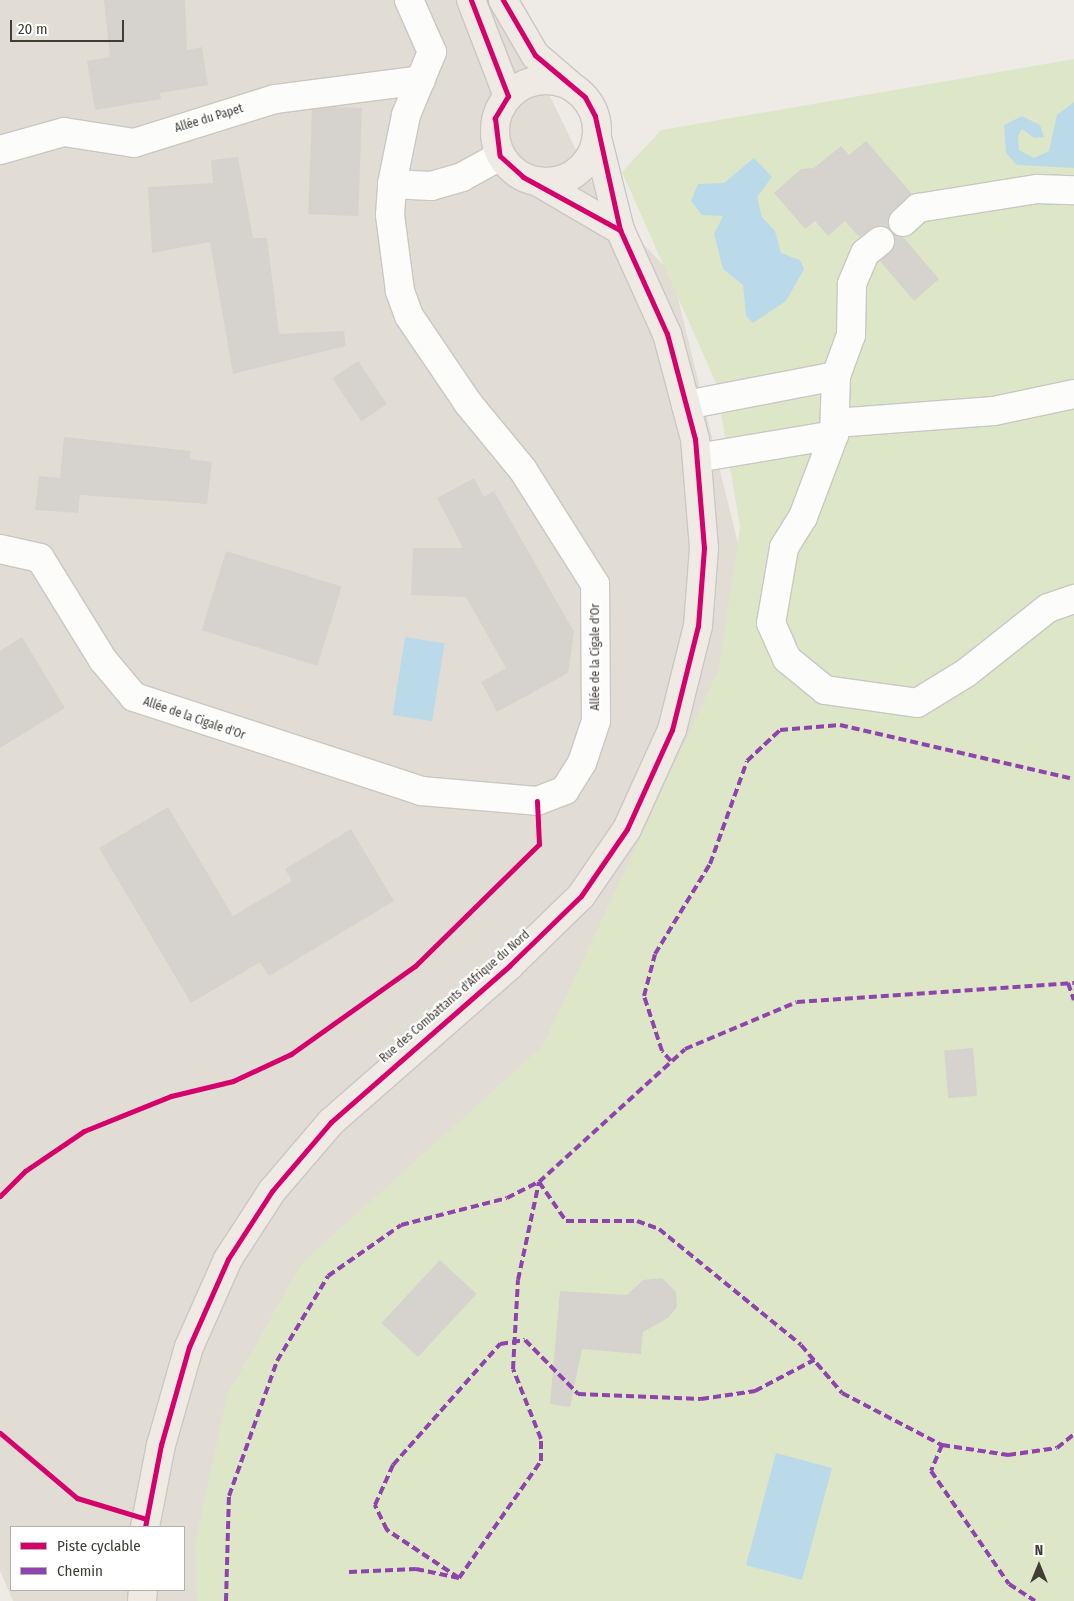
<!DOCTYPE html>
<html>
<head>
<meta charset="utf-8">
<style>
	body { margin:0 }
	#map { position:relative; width:1074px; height:1601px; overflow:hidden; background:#eeebe7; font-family:"Fira Sans Condensed",sans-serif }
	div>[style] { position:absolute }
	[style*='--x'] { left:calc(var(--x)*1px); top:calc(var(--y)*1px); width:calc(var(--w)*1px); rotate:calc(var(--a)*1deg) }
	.residential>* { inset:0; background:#e1ddd5 }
	.green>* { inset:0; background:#dde7c8 }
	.water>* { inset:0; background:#badae9; transform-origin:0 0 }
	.building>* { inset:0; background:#d6d2ce; transform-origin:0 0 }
	.roads { filter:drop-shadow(1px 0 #cac7c3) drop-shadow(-1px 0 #cac7c3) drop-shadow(0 1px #cac7c3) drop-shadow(0 -1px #cac7c3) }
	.minor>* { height:28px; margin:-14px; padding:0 14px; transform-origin:14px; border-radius:14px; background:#fcfcfb }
	.major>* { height:28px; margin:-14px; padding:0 14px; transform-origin:14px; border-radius:14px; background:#efeae3 }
	.major>.ring { margin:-14px; padding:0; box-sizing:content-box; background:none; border:28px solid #efeae3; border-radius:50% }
	.quiet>* { height:4px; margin-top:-2px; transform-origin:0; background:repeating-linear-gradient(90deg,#8e44ad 0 8px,transparent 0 12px) }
	.cycleway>* { height:5px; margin:-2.5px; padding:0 2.5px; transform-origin:2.5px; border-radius:2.5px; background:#d6006c }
	span { translate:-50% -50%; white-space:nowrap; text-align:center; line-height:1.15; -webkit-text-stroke:4.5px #fff; paint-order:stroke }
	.street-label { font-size:12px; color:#423c35 }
	.legend { position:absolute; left:10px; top:1526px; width:175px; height:65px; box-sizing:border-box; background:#fff; border:1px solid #b3b1ae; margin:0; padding:6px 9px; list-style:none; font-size:15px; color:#423c35 }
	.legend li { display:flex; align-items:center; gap:10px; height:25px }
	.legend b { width:25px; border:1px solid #b3b1ae }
	.north { position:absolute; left:1014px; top:1541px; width:50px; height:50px; -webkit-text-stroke:4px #fff; paint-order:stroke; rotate:0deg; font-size:14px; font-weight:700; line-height:20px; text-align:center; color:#423c35 }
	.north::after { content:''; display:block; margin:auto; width:18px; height:22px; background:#423c35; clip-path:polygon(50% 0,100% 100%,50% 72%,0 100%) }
	.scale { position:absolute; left:10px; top:20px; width:114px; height:22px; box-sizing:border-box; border:2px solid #423c35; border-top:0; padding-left:6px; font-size:15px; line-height:18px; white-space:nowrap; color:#423c35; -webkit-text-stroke:4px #fff; paint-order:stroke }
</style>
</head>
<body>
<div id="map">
	<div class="residential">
		<i style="clip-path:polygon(evenodd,0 0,503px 0,600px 199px,672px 274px,795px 776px,260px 1601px,13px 1601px,0 1571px,0 0,11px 1527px,184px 1527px,184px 1590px,11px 1590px,11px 1527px)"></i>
	</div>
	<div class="green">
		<i style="clip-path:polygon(1074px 59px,1074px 1601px,197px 1601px,195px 1544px,227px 1396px,302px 1263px,543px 1046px,719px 669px,740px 527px,716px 383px,622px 172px,661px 130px)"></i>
	</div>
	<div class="water">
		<i style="clip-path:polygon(1074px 102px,1074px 168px,1017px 165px,1006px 153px,1004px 125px,1022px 116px,1040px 125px,1044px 137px,1034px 138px,1022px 129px,1018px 136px,1019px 150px,1034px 158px,1049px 151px,1057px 115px)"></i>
		<i style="clip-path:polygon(754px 158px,772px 177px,757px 197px,762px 217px,775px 231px,781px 253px,800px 260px,804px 269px,786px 301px,753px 323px,746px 316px,743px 285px,723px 269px,714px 234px,723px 216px,702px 215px,691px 201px,698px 184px,724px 183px)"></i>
		<i style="left:405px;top:637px;width:40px;height:79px;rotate:9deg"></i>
		<i style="left:776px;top:1453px;width:58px;height:116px;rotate:15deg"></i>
	</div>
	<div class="building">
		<i style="clip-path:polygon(104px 0,185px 0,187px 50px,202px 47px,208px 85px,160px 93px,161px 99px,95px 110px,87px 61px,110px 57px)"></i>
		<i style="left:362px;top:108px;width:108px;height:50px;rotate:92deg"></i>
		<i style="clip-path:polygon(866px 141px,912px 194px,892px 211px,890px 229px,877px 226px,859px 237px,845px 221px,828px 236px,815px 221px,805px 229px,774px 193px,801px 169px,814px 168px,841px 146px,849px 155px)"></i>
		<i style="clip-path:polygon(238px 157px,253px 238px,267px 238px,279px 334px,344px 331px,346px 346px,233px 374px,210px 242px,152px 253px,148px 187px,213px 183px,211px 160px)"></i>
		<i style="clip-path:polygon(893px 234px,903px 237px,939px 279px,914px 301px,880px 261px,894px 247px)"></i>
		<i style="left:358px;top:361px;width:52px;height:31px;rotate:56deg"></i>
		<i style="clip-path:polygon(64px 437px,191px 451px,190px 459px,212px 462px,207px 504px,80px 495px,78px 513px,35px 510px,39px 476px,60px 478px)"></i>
		<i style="clip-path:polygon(474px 478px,484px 497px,494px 491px,574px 632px,568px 673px,497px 712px,481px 682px,506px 668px,466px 597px,411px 595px,413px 548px,463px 548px,437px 498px)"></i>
		<i style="left:226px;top:551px;width:121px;height:83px;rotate:17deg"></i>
		<i style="clip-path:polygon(22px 637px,65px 708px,0 748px,0 651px)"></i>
		<i style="clip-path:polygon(168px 807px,233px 916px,292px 881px,285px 869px,351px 829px,394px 901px,269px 976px,260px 962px,191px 1003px,99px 848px)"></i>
		<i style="left:973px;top:1048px;width:48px;height:29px;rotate:85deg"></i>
		<i style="left:440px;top:1260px;width:50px;height:86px;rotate:43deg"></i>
		<i style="clip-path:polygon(662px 1278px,676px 1292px,677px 1307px,668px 1318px,643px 1332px,641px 1354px,582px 1349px,570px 1407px,550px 1404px,560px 1291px,627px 1295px,643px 1280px)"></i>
	</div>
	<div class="roads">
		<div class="minor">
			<i style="--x:0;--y:150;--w:66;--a:-15.7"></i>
			<i style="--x:64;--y:132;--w:71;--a:8.9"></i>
			<i style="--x:134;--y:143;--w:148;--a:-17.3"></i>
			<i style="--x:275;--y:99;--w:147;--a:-7.4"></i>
			<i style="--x:392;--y:184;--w:39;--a:3"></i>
			<i style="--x:431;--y:186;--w:32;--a:-16"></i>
			<i style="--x:462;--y:177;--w:43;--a:-28.9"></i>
			<i style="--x:903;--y:222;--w:21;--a:-43"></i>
			<i style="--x:918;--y:208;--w:121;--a:-9.1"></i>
			<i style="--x:1037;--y:189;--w:37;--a:2"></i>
			<i style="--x:880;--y:241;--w:19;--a:141"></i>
			<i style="--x:865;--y:253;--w:34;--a:113"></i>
			<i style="--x:852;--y:284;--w:51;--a:91.1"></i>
			<i style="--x:851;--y:335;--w:44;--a:110.1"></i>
			<i style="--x:836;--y:376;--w:59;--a:91.9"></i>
			<i style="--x:834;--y:435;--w:88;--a:110.7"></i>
			<i style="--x:803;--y:517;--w:36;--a:122"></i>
			<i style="--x:784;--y:548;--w:76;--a:99.8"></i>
			<i style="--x:771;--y:623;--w:39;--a:66"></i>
			<i style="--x:787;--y:659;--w:49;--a:39.2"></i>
			<i style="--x:825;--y:690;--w:93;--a:8"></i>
			<i style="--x:917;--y:703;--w:57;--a:-31.5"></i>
			<i style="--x:966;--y:673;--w:105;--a:-38.4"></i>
			<i style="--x:1048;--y:608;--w:28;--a:-19"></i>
			<i style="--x:686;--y:405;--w:153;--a:-10.9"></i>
			<i style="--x:835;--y:423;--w:159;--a:-4.3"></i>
			<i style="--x:994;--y:411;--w:82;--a:-12"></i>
			<i style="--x:697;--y:458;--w:139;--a:-9.5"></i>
			<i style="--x:0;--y:549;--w:41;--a:12.7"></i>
			<i style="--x:40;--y:558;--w:120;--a:58.3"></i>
			<i style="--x:103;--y:660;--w:48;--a:50"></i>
			<i style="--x:134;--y:697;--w:302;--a:18.1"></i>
			<i style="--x:421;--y:791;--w:116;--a:4.9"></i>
			<i style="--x:537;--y:801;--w:30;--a:-21"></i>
			<i style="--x:565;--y:790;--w:32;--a:-58"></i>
			<i style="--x:582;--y:763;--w:44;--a:-71.6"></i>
			<i style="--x:596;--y:721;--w:137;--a:-90.4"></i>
			<i style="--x:595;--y:584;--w:135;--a:-122.3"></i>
			<i style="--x:523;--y:470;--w:87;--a:-129.4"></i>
			<i style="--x:468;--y:403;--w:105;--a:-124.1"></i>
			<i style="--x:409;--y:316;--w:27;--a:-110"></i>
			<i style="--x:400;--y:291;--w:77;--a:-97.5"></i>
			<i style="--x:390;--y:215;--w:31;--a:-86"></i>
			<i style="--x:392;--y:184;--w:70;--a:-78.5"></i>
			<i style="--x:406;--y:115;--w:68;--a:-67.6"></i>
			<i style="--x:432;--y:52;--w:57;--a:-113.9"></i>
		</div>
		<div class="major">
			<i style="--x:471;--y:0;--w:103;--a:68.9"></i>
			<i style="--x:503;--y:0;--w:64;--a:59.8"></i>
			<i style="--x:535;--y:55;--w:46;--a:40.6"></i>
			<i class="ring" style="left:495px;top:80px;width:74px;height:74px"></i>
			<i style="--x:538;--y:182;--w:95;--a:30.3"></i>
			<i style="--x:145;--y:1527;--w:84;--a:-79"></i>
			<i style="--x:161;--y:1445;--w:102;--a:-74.1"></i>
			<i style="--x:189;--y:1347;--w:96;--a:-66.1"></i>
			<i style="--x:228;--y:1259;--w:81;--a:-57.1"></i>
			<i style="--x:272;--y:1191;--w:91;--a:-49.5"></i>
			<i style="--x:331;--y:1122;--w:237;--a:-41.2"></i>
			<i style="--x:509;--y:966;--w:100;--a:-44.2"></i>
			<i style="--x:581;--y:896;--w:81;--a:-55.5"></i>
			<i style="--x:627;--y:829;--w:109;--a:-65.6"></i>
			<i style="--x:672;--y:730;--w:107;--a:-76"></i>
			<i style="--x:698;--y:626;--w:78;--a:-85.6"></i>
			<i style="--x:704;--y:548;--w:109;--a:-94.7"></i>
			<i style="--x:695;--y:439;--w:109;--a:-104.9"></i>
			<i style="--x:667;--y:334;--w:114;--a:-114.3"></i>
			<i style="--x:620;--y:230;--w:95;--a:-104"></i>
			<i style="--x:142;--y:1601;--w:11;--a:-85"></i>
		</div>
	</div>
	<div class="quiet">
		<i style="--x:1068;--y:983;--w:18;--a:71"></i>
		<i style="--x:671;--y:1061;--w:13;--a:-132"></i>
		<i style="--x:662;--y:1051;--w:58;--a:-108.1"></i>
		<i style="--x:644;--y:996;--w:43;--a:-75.3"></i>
		<i style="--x:655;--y:954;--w:105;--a:-58.6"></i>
		<i style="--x:710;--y:864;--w:109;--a:-70.2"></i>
		<i style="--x:747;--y:761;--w:45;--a:-43.2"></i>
		<i style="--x:780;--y:730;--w:60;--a:-4.8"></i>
		<i style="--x:840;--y:725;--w:240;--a:13"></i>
		<i style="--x:539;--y:1182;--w:47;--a:55.3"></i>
		<i style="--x:566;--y:1221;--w:71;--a:0"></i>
		<i style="--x:637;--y:1221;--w:23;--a:20"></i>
		<i style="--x:659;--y:1229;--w:183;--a:39.2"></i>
		<i style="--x:801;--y:1345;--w:63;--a:49.5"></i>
		<i style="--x:842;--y:1393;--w:113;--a:27.5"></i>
		<i style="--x:942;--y:1445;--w:67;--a:8.6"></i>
		<i style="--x:1008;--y:1455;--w:49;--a:-8.1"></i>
		<i style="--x:1057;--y:1448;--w:22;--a:-39"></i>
		<i style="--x:942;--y:1445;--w:28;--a:113"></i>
		<i style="--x:931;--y:1471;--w:137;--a:55.4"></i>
		<i style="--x:1009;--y:1584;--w:31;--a:33"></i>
		<i style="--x:349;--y:1572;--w:67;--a:-2.6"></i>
		<i style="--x:416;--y:1569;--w:44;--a:11.8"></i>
		<i style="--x:459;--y:1578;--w:143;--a:-55"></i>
		<i style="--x:541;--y:1461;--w:22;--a:-90"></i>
		<i style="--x:541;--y:1439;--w:75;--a:-111.8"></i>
		<i style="--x:513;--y:1369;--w:89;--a:-86.8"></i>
		<i style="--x:518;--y:1280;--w:100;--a:-77.9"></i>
		<i style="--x:459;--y:1578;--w:87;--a:-146.3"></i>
		<i style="--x:387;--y:1530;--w:28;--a:-116"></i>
		<i style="--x:375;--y:1505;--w:44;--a:-65.8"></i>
		<i style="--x:393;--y:1465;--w:162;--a:-48.5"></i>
		<i style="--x:500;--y:1344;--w:25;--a:-9"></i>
		<i style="--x:525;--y:1340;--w:76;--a:45.5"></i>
		<i style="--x:578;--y:1394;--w:123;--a:2.3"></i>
		<i style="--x:701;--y:1399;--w:55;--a:-8.4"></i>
		<i style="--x:755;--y:1391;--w:67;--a:-27.7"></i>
		<i style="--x:226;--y:1601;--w:105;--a:-88.4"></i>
		<i style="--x:229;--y:1496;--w:143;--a:-70.4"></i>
		<i style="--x:277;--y:1361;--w:99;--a:-59"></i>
		<i style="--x:328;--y:1276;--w:89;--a:-34.9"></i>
		<i style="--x:401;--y:1225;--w:109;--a:-14.3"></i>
		<i style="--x:507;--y:1198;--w:36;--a:-27"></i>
		<i style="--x:539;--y:1182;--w:197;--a:-42.3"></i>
		<i style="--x:685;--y:1049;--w:121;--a:-22.8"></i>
		<i style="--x:797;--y:1002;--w:278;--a:-3.9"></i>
	</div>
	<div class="cycleway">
		<i style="--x:471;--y:0;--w:103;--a:68.9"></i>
		<i style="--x:508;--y:96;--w:26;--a:121"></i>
		<i style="--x:495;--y:118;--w:38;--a:83"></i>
		<i style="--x:500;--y:156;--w:31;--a:42"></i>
		<i style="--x:523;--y:177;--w:111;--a:28.7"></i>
		<i style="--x:0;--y:1196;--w:35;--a:-45"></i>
		<i style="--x:25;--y:1171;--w:71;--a:-34.1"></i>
		<i style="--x:84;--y:1131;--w:94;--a:-21.9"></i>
		<i style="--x:171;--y:1096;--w:64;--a:-13.6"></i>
		<i style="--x:233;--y:1081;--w:64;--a:-25"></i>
		<i style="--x:291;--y:1054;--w:152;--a:-35.4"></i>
		<i style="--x:415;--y:966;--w:174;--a:-44.5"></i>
		<i style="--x:539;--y:844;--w:43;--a:-92.7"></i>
		<i style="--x:0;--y:1433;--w:101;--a:40.2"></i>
		<i style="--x:77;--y:1498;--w:72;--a:16.9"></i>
		<i style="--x:145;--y:1527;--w:84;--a:-79"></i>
		<i style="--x:161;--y:1445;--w:102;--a:-74.1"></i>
		<i style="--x:189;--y:1347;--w:96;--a:-66.1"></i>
		<i style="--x:228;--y:1259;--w:81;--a:-57.1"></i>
		<i style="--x:272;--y:1191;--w:91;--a:-49.5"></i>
		<i style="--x:331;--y:1122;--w:237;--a:-41.2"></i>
		<i style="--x:509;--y:966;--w:100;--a:-44.2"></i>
		<i style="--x:581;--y:896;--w:81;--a:-55.5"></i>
		<i style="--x:627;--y:829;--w:109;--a:-65.6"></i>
		<i style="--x:672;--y:730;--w:107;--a:-76"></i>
		<i style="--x:698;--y:626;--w:78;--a:-85.6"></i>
		<i style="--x:704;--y:548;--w:109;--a:-94.7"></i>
		<i style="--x:695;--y:439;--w:109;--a:-104.9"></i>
		<i style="--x:667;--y:334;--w:114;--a:-114.3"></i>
		<i style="--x:620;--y:230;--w:117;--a:-102.4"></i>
		<i style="--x:595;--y:116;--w:21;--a:-118"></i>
		<i style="--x:585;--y:97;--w:65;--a:-140"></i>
		<i style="--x:535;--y:55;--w:64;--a:-120.2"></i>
	</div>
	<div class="street-label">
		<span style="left:209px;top:119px;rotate:-17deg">Allée du Papet</span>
		<span style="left:596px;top:657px;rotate:-90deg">Allée de la Cigale d'Or</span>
		<span style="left:194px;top:719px;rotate:19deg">Allée de la Cigale d'Or</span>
		<span style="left:455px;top:997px;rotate:-41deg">Rue des Combattants d'Afrique du Nord</span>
	</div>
	<ul class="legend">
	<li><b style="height:6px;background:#d6006c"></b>Piste cyclable</li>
	<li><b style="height:6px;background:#8e44ad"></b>Chemin</li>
	</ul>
	<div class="north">N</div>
	<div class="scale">20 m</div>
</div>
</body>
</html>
